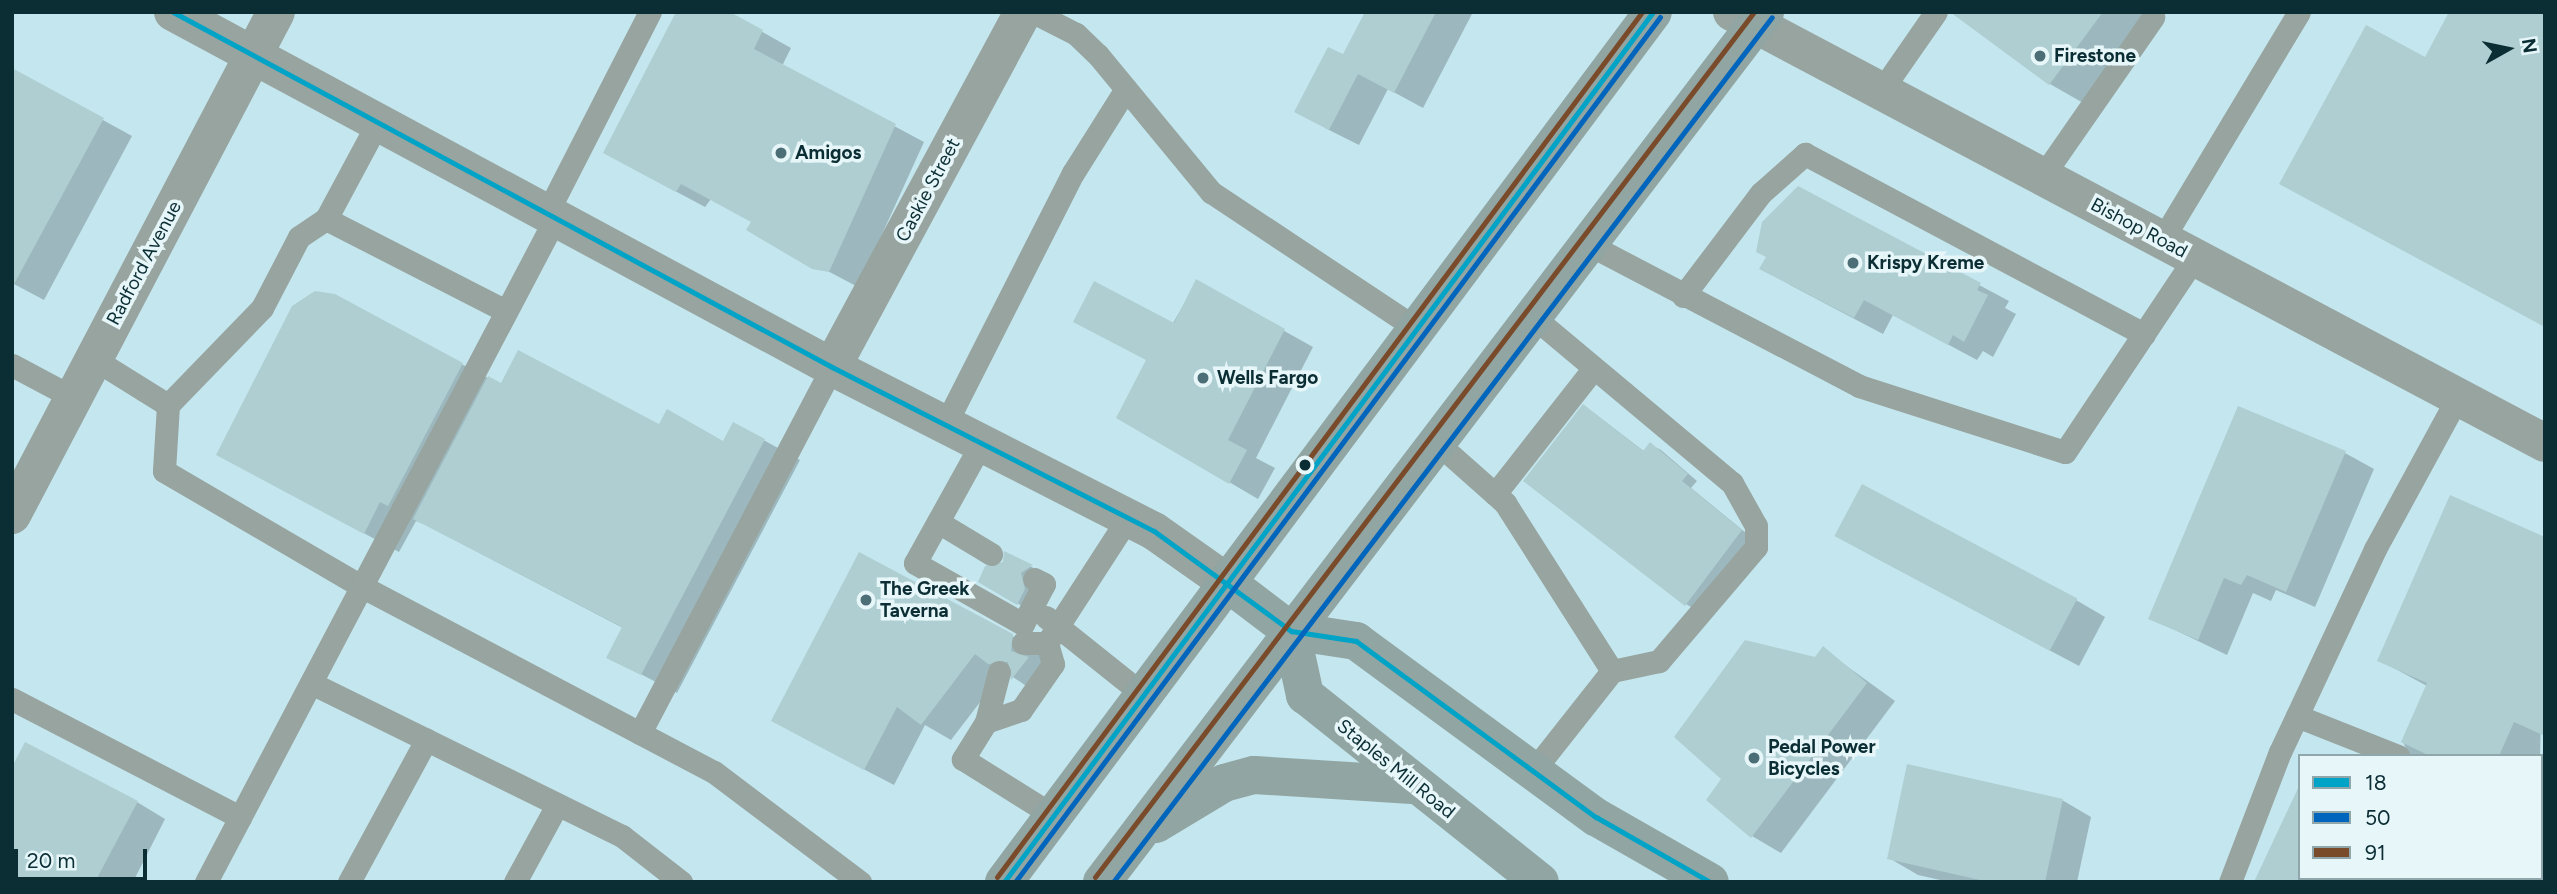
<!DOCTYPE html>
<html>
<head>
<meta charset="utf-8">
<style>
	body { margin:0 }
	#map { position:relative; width:2557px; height:894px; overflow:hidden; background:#c4e6ee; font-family:Figtree,sans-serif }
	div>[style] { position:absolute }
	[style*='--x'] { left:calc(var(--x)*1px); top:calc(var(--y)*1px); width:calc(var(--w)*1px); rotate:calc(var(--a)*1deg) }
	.shadow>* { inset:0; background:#0003 }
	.building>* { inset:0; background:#aeced1; transform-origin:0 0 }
	.service>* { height:23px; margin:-11.5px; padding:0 11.5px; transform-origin:11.5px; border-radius:11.5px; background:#97a49f }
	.minor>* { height:38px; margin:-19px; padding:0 19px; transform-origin:19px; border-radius:19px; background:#97a49f }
	.tertiary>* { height:38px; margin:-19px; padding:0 19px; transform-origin:19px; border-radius:19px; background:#97a49f }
	.primary>* { height:38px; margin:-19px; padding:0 19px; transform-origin:19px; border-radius:19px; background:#91a5a3 }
	.bus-1>* { height:5px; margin:-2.5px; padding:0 2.5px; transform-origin:2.5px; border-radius:2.5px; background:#01a3c6 }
	.bus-2>* { height:5px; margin:-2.5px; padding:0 2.5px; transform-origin:2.5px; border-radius:2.5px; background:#0065bd }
	.bus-3>* { height:5px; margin:-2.5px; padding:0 2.5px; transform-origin:2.5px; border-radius:2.5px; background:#7a4b2a }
	.dots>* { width:19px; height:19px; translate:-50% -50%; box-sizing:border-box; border:4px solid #e7f6f9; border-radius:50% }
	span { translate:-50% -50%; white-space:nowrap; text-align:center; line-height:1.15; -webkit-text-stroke:7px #e7f6f9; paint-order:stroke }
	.poi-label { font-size:19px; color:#0b2e35; font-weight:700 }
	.left { translate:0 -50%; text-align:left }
	.street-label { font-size:19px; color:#0b2e35 }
	.frame { position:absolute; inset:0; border:14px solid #0b2e35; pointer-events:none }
	.legend { position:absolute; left:2298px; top:754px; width:245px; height:126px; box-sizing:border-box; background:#e7f6f9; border:2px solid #8fa6ab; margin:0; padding:9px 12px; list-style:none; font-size:21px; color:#0b2e35 }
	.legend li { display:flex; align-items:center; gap:14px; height:35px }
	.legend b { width:35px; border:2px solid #8fa6ab }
	.north { position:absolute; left:2473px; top:14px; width:70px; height:70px; -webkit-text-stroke:5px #e7f6f9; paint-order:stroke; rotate:81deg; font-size:19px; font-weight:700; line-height:28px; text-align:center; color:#0b2e35 }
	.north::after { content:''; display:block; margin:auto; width:24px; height:32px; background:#0b2e35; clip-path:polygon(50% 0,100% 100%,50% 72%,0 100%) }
	.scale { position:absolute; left:14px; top:849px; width:133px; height:32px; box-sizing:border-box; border:4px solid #0b2e35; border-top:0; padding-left:9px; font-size:21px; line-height:24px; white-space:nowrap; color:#0b2e35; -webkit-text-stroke:5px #e7f6f9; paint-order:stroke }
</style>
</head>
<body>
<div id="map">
	<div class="shadow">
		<i style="clip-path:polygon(727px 12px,791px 48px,782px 66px,924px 142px,858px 287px,748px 229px,753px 222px,711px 199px,705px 207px,634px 169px)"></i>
		<i style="clip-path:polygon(1367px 12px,1473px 12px,1423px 108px,1388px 89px,1359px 145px,1325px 128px,1344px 57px)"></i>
		<i style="clip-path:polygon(1981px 12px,2153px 12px,2085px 104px,2050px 84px)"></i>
		<i style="clip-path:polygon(12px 70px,132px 136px,44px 300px,12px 283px)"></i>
		<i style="clip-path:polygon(1798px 188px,2009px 301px,2005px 308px,2016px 314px,1993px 357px,1983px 351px,1977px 360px,1893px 315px,1883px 334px,1790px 285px,1768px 257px,1764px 222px)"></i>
		<i style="clip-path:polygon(1197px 282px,1313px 347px,1256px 458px,1275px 468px,1258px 499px,1118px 417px)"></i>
		<i style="clip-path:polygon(334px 296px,501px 385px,724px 443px,734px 424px,800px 460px,677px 693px,608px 657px,623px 628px,424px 524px,416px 521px,399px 552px,218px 455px)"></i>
		<i style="clip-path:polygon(1594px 413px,1645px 452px,1651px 445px,1661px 450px,1697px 481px,1691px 488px,1751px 537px,1696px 610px,1686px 604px)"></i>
		<i style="clip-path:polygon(2345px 453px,2374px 469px,2315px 607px,2276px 590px,2271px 601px,2253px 593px,2227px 655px,2150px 618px)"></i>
		<i style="clip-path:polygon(2545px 539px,2540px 756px,2410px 756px,2403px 742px,2427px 686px,2379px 660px)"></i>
		<i style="clip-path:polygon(1865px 552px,2076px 600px,2105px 617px,2079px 666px)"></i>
		<i style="clip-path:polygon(1006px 553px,1052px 578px,1038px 615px,980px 582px,1004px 563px)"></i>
		<i style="clip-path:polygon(1012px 636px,1041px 653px,1041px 696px,1004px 671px,951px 740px,925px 725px,894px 785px,802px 737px)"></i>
		<i style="clip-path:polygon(1823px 649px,1895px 701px,1781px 853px,1752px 836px)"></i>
		<i style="clip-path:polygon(2062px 800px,2091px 817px,2077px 882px,1949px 882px,1918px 875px,1889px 858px)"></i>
		<i style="clip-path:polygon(137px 802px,165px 819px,133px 882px,12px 882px)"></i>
		<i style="clip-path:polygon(2541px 829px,2545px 831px,2541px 859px)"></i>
		<i style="clip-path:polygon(2300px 878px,2369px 878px,2256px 882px)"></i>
		<i style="clip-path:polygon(2448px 878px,2537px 878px,2536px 882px)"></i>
	</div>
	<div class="building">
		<i style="clip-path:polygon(676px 12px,730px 12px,763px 30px,754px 49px,896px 124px,829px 272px,812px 269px,746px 230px,751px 222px,681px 184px,676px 192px,603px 153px)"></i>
		<i style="clip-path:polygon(1365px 12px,1436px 12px,1394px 93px,1358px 74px,1329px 130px,1294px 112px,1328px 47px,1343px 54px)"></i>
		<i style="clip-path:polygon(1950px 12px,2103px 12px,2049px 85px)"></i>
		<i style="clip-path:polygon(2449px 12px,2545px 12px,2545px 327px,2279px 184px,2366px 25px,2425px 57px)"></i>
		<i style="clip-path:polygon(12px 68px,104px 118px,12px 288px)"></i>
		<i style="clip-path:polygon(1798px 186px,1981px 283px,1977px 290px,1988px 295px,1964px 342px,1953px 335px,1948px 345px,1864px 300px,1854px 318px,1759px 269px,1766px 257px,1756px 252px,1762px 222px)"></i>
		<i style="clip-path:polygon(1196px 279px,1285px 329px,1228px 440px,1247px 450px,1229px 484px,1116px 418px,1146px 360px,1073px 322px,1094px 281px,1174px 323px)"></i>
		<i style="clip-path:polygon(315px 291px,335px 294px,463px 363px,388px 506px,380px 502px,364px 534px,216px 455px,292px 306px)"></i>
		<i style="clip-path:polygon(518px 350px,659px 424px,667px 409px,723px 441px,733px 422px,765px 439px,641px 675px,606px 658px,622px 627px,413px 519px,488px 376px,501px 383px)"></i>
		<i style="clip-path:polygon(1583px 404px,1643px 451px,1650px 442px,1688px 474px,1682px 481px,1742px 530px,1685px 606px,1523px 481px)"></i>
		<i style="clip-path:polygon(2238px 406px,2346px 451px,2286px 592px,2247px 575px,2241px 585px,2224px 578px,2198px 640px,2148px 619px)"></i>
		<i style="left:1862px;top:484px;width:244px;height:59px;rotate:28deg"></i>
		<i style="clip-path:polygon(2450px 495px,2545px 537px,2545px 736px,2514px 722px,2499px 756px,2430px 756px,2401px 742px,2427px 683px,2377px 661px)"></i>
		<i style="clip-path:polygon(1004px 551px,1033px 565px,1021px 573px,1025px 589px,1017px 605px,978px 582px,985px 566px,1003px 562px)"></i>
		<i style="clip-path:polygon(859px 552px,1013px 634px,1011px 651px,1029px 657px,1011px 680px,1008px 662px,988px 664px,975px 654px,921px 725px,897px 707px,864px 770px,771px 721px)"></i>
		<i style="clip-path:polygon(1745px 640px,1815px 657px,1823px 646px,1867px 683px,1751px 838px,1706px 800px,1721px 779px,1674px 737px)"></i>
		<i style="clip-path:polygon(25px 742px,138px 801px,95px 882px,12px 882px,12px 767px)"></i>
		<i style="clip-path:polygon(1907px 764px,2063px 799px,2045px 882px,1989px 882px,1887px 859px)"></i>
		<i style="clip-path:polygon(2300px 784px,2300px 882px,2254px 882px)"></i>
	</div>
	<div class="service">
		<i style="--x:1033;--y:12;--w:48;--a:27.1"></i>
		<i style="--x:1076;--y:34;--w:30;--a:44"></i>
		<i style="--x:1098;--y:55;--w:178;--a:50.5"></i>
		<i style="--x:1211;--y:192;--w:251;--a:33.6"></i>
		<i style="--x:1881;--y:91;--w:96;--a:-55.2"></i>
		<i style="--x:2042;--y:177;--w:195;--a:-55.2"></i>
		<i style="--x:547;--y:213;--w:226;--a:-62.9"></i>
		<i style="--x:326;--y:219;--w:108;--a:-61.8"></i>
		<i style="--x:2162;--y:240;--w:266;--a:-59"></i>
		<i style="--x:1586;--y:243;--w:308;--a:27.6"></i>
		<i style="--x:1859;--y:386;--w:216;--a:17.8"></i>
		<i style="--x:2065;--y:452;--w:234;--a:-56.3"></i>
		<i style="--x:1683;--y:296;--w:129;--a:-52.9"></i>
		<i style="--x:1761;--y:193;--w:59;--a:-41.6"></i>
		<i style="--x:1805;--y:154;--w:384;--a:28"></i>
		<i style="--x:1531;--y:315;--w:262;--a:39.9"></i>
		<i style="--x:1732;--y:483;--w:49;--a:60.8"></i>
		<i style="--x:1756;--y:526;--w:21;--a:90"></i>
		<i style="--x:1756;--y:547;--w:150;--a:130.4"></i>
		<i style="--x:1659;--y:661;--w:48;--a:168"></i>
		<i style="--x:94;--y:359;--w:87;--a:31.9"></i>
		<i style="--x:168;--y:405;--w:66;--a:93.5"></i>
		<i style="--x:164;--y:471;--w:228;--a:30.3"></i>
		<i style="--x:361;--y:586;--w:399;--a:27.8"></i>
		<i style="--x:714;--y:772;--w:183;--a:37"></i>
		<i style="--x:12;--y:365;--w:70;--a:28"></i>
		<i style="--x:168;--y:405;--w:135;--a:-45.9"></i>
		<i style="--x:262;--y:308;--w:80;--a:-62.5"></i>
		<i style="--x:299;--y:237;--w:32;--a:-34"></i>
		<i style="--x:326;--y:219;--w:202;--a:27.1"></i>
		<i style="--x:945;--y:425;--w:283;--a:-63.1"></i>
		<i style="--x:1073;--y:173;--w:99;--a:-57.8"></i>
		<i style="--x:1435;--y:441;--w:94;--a:41.5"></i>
		<i style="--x:1505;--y:503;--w:199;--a:57.5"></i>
		<i style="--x:1612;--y:671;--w:127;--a:128.3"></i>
		<i style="--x:981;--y:444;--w:136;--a:119"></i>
		<i style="--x:915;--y:563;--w:124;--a:29.5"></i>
		<i style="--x:1023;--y:624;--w:45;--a:-62.3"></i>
		<i style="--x:1044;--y:584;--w:11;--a:-153"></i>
		<i style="--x:1495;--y:494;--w:159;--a:-51.9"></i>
		<i style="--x:938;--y:522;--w:62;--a:31.1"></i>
		<i style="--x:1046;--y:617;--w:127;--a:38.6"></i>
		<i style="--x:1023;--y:643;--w:24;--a:0"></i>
		<i style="--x:999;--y:672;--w:52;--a:104.6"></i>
		<i style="--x:986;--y:722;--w:44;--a:121.9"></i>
		<i style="--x:963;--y:759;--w:107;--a:32.1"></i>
		<i style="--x:311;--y:683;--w:347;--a:26.2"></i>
		<i style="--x:622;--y:836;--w:75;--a:37.9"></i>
		<i style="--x:12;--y:699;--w:257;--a:27.4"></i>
		<i style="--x:2297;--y:716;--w:109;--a:21.6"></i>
		<i style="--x:986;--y:722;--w:37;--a:-19"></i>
		<i style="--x:1021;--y:710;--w:56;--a:-55.2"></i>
		<i style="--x:1053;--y:664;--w:22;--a:-106"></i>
		<i style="--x:1047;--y:643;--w:149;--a:-57.1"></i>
		<i style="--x:640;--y:733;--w:413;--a:-62.3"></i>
		<i style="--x:2541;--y:787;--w:4;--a:0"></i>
		<i style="--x:206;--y:882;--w:751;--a:-62.24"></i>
		<i style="--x:349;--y:882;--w:162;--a:-61.5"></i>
		<i style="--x:515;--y:882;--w:88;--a:-61.4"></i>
		<i style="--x:2230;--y:882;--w:139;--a:-69"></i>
		<i style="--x:2280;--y:752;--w:224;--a:-64.9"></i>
		<i style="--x:2375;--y:549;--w:173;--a:-61.4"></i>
	</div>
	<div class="minor">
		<i style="--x:1732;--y:12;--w:920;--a:27.93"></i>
		<i style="--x:832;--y:367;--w:403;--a:-61.7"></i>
		<i style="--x:12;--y:515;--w:568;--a:-62.31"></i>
	</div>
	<div class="tertiary">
		<i style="--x:173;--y:12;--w:749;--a:28.31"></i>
		<i style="--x:832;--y:367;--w:361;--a:27"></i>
		<i style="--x:1154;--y:531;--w:92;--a:35.2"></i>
	</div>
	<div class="primary">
		<i style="--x:1229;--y:584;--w:78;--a:37.2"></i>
		<i style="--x:1291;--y:631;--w:66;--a:8.7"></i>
		<i style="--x:1356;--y:641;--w:298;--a:36.3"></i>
		<i style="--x:1596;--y:817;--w:131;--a:29.7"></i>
		<i style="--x:1291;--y:631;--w:66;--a:77.7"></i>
		<i style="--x:1305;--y:695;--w:300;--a:38.5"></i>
		<i style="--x:1156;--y:824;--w:79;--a:-31.1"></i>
		<i style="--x:1224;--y:783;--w:31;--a:-15"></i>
		<i style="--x:1254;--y:775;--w:158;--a:3.6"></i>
		<i style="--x:1004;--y:882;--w:1085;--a:-53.28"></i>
		<i style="--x:1102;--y:882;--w:1094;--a:-52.69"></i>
	</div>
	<div class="bus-1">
		<i style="--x:173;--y:12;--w:749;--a:28.31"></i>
		<i style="--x:832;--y:367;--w:361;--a:27"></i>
		<i style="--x:1154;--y:531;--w:170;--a:36.1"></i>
		<i style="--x:1291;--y:631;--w:66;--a:8.7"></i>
		<i style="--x:1356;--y:641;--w:298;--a:36.3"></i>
		<i style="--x:1596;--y:817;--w:131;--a:29.7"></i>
		<i style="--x:1004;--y:882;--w:1085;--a:-53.28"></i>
	</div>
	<div class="bus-2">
		<i style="--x:1015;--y:882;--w:1079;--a:-53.29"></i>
		<i style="--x:1113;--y:882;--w:1087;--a:-52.7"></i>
	</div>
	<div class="bus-3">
		<i style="--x:997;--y:877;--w:1079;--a:-53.29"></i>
		<i style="--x:1095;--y:877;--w:1087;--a:-52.7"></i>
	</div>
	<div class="dots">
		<i style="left:2040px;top:56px;background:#4c6e76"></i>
		<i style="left:781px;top:153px;background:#4c6e76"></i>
		<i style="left:1853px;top:263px;background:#4c6e76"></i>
		<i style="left:1203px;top:378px;background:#4c6e76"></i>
		<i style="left:1305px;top:465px;background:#0b2e35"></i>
		<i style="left:866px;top:600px;background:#4c6e76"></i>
		<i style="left:1754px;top:758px;background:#4c6e76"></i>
	</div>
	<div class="poi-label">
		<span class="left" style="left:2054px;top:56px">Firestone</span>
		<span class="left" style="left:795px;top:153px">Amigos</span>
		<span class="left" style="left:1867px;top:263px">Krispy Kreme</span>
		<span class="left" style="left:1217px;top:378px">Wells Fargo</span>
		<span class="left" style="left:880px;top:600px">The Greek<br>Taverna</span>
		<span class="left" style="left:1768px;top:758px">Pedal Power<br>Bicycles</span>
	</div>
	<div class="street-label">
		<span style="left:928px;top:190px;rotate:-62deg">Caskie Street</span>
		<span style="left:2139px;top:228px;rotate:28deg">Bishop Road</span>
		<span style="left:144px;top:263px;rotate:-62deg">Radford Avenue</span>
		<span style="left:1396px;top:769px;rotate:39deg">Staples Mill Road</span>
	</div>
	<div class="frame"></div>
	<ul class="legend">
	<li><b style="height:9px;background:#01a3c6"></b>18</li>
	<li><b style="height:9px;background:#0065bd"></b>50</li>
	<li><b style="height:9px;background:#7a4b2a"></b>91</li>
	</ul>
	<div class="north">N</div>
	<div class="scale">20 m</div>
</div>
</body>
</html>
